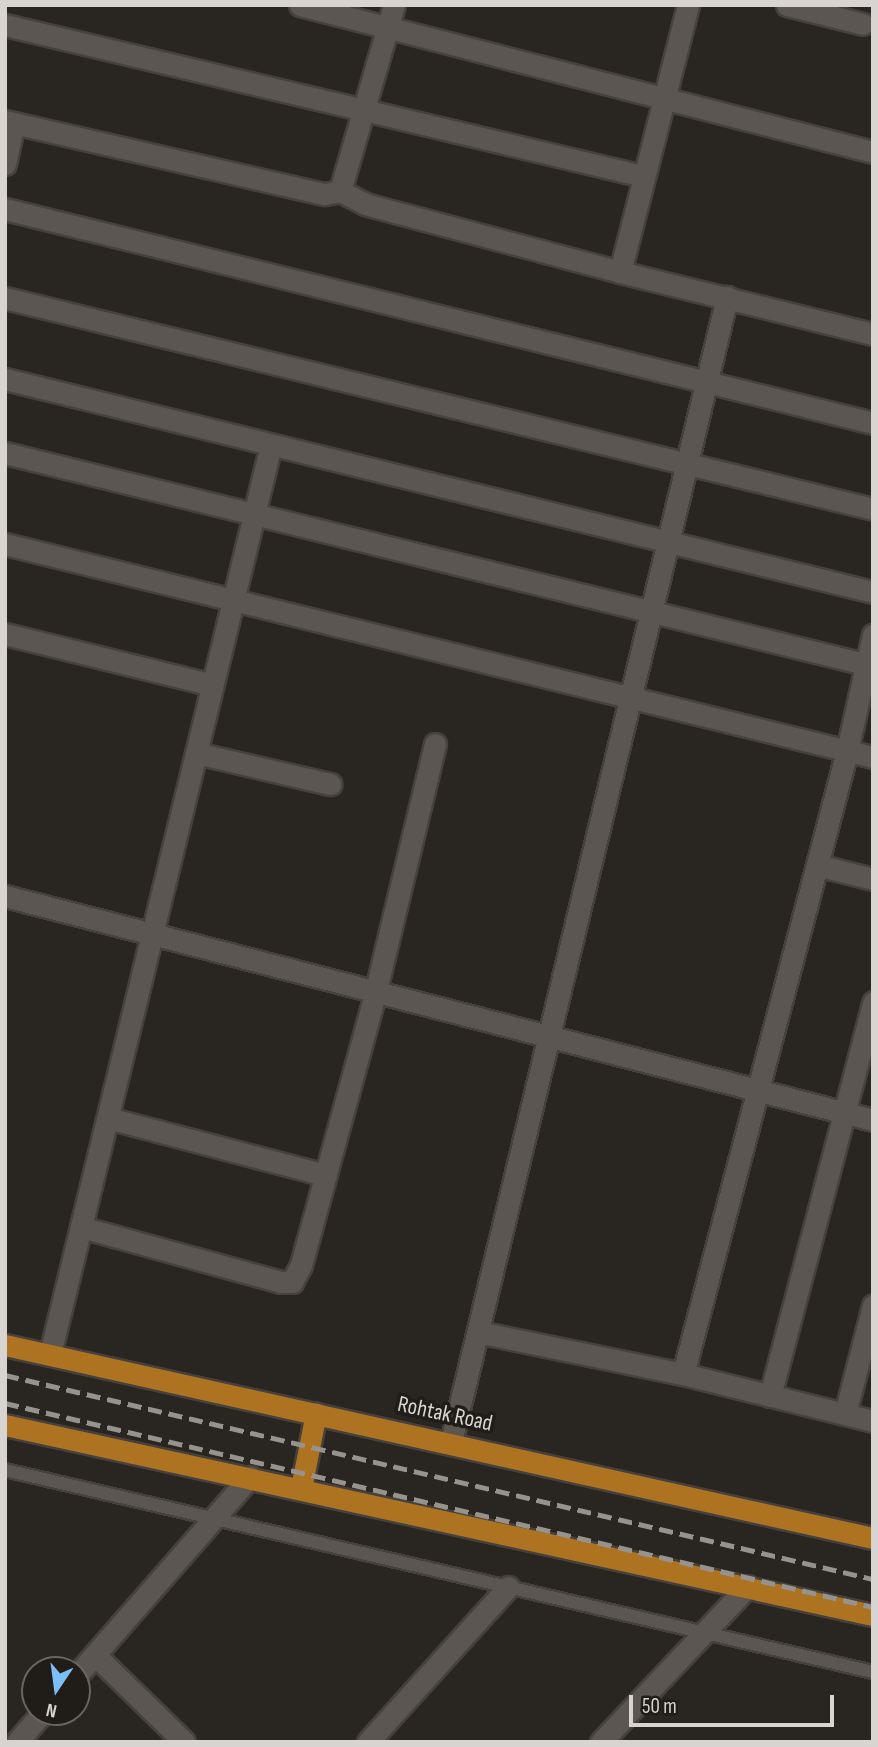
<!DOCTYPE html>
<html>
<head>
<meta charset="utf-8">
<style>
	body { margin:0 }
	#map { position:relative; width:878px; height:1747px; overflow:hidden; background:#292521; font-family:"Sofia Sans Condensed",sans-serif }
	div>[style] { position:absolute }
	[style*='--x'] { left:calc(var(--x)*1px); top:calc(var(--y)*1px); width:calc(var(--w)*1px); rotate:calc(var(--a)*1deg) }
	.roads { filter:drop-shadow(2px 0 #45413e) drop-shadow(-2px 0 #45413e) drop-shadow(0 2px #45413e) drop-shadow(0 -2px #45413e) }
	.service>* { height:12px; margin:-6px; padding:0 6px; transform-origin:6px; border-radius:6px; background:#5b5652 }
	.minor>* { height:21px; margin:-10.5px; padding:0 10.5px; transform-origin:10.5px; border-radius:10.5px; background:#5b5652 }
	.trunk>* { height:21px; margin:-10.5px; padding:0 10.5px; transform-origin:10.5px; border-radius:10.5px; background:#ae7321 }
	.rail>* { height:5px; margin-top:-2.5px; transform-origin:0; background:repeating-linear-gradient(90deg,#96938f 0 14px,transparent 0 21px) }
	span { translate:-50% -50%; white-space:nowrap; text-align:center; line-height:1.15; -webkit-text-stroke:7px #201c18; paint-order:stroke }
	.street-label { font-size:23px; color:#d7d4d1 }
	.frame { position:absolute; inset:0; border:7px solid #d7d4d1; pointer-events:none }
	.north { position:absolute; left:21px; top:1656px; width:70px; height:70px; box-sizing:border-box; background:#201c18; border:2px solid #696662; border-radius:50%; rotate:193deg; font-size:19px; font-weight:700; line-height:28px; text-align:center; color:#d7d4d1 }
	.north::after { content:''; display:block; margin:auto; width:24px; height:32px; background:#7dbef9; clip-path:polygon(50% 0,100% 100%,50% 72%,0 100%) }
	.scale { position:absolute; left:629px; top:1695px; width:205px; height:32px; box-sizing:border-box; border:4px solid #d7d4d1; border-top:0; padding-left:9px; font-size:21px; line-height:24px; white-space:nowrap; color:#d7d4d1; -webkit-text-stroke:5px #201c18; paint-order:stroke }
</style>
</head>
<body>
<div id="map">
	<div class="roads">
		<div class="service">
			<i style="--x:5;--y:1470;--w:891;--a:13.1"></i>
		</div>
		<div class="minor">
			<i style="--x:300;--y:5;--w:592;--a:14.39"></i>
			<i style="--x:787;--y:5;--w:78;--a:14"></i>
			<i style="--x:5;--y:25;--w:656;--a:13.32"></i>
			<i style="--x:5;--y:121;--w:328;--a:12.9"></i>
			<i style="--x:325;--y:194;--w:15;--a:-11"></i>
			<i style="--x:340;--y:191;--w:194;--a:-73.8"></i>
			<i style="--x:5;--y:164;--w:42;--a:-77.6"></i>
			<i style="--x:340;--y:191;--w:28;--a:27"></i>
			<i style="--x:365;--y:204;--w:264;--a:14.9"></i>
			<i style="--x:620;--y:272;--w:260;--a:13.8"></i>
			<i style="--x:5;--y:209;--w:894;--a:13.85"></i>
			<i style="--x:620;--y:272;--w:276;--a:-75.7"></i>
			<i style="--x:5;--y:298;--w:893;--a:13.66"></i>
			<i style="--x:5;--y:379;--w:894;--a:13.79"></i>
			<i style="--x:5;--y:453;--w:894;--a:13.79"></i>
			<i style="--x:5;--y:544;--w:894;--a:13.79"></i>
			<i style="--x:5;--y:634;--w:213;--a:13.8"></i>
			<i style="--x:196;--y:753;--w:138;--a:13"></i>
			<i style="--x:817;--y:865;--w:58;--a:14"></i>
			<i style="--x:5;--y:896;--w:896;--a:14.47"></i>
			<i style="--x:108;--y:1118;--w:225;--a:14.7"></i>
			<i style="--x:81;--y:1227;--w:206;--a:15.4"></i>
			<i style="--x:280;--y:1282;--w:12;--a:0"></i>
			<i style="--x:292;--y:1282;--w:19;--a:-62"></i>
			<i style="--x:301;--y:1265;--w:281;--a:-74.7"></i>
			<i style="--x:375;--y:994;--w:257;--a:-76.5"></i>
			<i style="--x:478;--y:1332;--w:209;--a:11.6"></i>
			<i style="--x:683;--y:1374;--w:644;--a:-75.25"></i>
			<i style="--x:847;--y:751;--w:119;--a:-77.4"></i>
			<i style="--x:50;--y:1354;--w:935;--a:-76.34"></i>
			<i style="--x:683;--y:1374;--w:196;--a:13.9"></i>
			<i style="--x:770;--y:1396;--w:407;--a:-75.3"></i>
			<i style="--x:845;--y:1414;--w:112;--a:-75.5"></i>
			<i style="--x:451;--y:1442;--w:1178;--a:-76.45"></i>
			<i style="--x:95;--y:1655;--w:124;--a:44.3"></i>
			<i style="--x:77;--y:1675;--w:263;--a:-48.9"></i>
			<i style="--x:17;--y:1742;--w:40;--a:-49"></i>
			<i style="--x:368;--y:1742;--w:209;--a:-47.9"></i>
			<i style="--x:601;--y:1742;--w:214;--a:-46.7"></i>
		</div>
		<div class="trunk">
			<i style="--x:5;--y:1345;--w:889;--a:12.54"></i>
			<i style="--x:5;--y:1425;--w:889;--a:12.35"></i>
			<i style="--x:301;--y:1488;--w:76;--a:-78.7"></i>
		</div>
	</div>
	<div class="rail">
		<i style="--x:5;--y:1375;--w:892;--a:13.23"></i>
		<i style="--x:5;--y:1403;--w:892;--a:13.23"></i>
	</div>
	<div class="street-label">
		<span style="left:445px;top:1414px;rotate:12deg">Rohtak Road</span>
	</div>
	<div class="frame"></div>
	<div class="north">N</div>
	<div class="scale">50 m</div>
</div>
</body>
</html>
